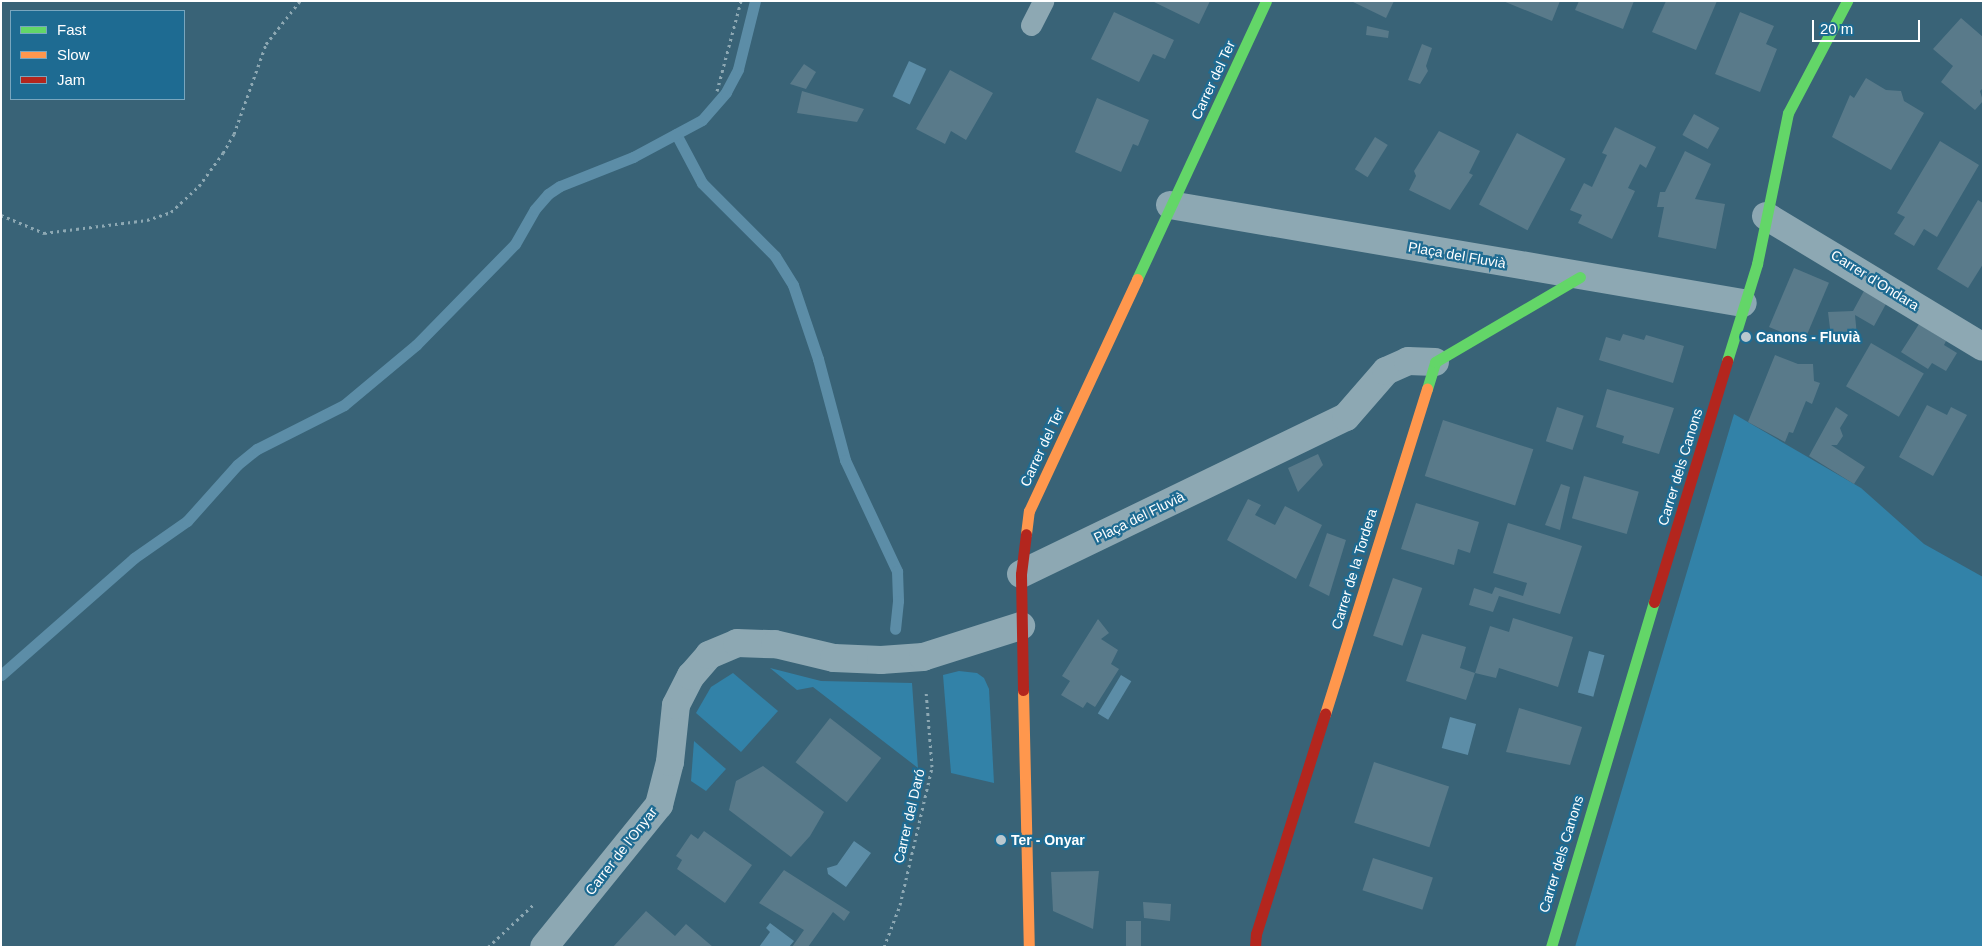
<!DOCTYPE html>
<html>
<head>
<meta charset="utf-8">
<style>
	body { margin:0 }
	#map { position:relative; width:1984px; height:948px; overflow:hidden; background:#396377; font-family:Helvetica,sans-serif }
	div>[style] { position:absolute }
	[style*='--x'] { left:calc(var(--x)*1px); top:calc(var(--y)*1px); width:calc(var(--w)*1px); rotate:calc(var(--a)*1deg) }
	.green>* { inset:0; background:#3282a8 }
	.water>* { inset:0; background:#5c8da7; transform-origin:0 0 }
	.stream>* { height:11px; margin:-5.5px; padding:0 5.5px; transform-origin:5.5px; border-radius:5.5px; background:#5c8da7 }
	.building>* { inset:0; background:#597a8a; transform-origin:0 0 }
	.path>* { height:3px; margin-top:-1.5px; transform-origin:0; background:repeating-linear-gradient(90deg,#8da8b3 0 2.5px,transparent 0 6.5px) }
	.lane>* { height:21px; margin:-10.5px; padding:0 10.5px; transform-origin:10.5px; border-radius:10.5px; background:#8da8b3 }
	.street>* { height:28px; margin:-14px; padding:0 14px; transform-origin:14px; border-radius:14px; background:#8da8b3 }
	.fast>* { height:11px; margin:-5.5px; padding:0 5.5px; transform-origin:5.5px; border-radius:5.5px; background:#63d668 }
	.slow>* { height:11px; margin:-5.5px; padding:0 5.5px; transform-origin:5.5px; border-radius:5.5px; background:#ff974d }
	.jam>* { height:11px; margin:-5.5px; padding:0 5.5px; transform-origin:5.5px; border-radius:5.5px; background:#b3261e }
	.dots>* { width:14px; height:14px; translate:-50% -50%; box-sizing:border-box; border:2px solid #1e6b92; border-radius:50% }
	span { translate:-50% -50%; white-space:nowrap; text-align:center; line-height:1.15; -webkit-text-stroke:4.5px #1e6b92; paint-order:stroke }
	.street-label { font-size:14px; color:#fff }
	.poi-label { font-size:14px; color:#fff; font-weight:700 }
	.left { translate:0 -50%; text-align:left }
	.frame { position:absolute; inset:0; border:2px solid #fff; pointer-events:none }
	.legend { position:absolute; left:10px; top:10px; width:175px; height:90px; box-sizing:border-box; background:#1e6b92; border:1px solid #78a6be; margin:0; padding:6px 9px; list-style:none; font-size:15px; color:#fff }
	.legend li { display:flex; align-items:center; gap:10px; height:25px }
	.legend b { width:25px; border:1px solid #78a6be }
	.scale { position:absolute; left:1812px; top:20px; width:108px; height:22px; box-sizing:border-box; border:2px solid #fff; border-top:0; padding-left:6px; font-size:15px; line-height:18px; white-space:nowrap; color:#fff; -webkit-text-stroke:4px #1e6b92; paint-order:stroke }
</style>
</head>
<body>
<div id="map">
	<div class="green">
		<i style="clip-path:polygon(1734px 414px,1861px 488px,1924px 544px,1983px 577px,1983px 947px,1575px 947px)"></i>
		<i style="clip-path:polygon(770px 668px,821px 681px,912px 683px,918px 768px,813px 687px,797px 690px)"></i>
		<i style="clip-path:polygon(959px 671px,977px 673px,984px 678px,989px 689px,994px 783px,951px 773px,943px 675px)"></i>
		<i style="clip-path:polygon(733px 673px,778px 711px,741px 752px,696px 713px,711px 687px)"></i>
		<i style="clip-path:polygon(694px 741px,726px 769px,706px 791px,691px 781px)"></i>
	</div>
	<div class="water">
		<i style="left:909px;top:61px;width:19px;height:39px;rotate:25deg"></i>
		<i style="left:1589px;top:651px;width:16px;height:43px;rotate:15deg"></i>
		<i style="left:1121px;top:675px;width:12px;height:45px;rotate:31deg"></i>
		<i style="left:1450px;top:717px;width:27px;height:32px;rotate:15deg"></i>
		<i style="clip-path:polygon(854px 841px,871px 853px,846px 887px,828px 874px,827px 868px,837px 865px)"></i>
		<i style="clip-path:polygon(770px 923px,794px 941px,789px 947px,759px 947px,770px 932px,766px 928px)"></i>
	</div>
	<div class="stream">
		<i style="--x:676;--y:134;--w:55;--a:62"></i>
		<i style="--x:702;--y:183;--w:103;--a:45"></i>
		<i style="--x:775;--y:256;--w:34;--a:58"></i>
		<i style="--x:793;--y:285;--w:78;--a:71.3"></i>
		<i style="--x:818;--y:359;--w:105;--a:75"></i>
		<i style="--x:845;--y:460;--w:123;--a:64.9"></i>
		<i style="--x:897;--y:571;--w:30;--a:88"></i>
		<i style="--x:898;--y:601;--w:28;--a:96"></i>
		<i style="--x:1;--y:675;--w:177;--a:-41.3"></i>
		<i style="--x:134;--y:558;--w:65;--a:-34.9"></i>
		<i style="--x:187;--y:521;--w:75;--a:-48.2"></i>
		<i style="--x:237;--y:465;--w:26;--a:-39"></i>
		<i style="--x:257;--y:449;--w:97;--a:-26.8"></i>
		<i style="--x:344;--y:405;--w:94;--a:-39.8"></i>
		<i style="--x:416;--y:345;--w:141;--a:-45.6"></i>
		<i style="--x:515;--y:244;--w:40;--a:-60.3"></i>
		<i style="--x:535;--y:209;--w:20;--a:-49"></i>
		<i style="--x:548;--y:194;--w:14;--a:-34"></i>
		<i style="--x:560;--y:186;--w:79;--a:-21.7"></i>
		<i style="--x:633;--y:157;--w:78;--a:-28.2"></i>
		<i style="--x:702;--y:120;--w:37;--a:-49"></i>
		<i style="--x:726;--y:92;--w:26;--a:-62"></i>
		<i style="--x:738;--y:69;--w:70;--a:-76"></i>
	</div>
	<div class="building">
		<i style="clip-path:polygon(1152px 1px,1210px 1px,1199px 24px)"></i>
		<i style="clip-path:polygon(1351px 1px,1394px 1px,1386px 18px)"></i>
		<i style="clip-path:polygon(1503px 1px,1560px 1px,1552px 21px)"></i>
		<i style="clip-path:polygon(1579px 1px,1634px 1px,1623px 29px,1575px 10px)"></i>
		<i style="clip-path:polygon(1666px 1px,1717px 1px,1696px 50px,1652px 32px)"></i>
		<i style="clip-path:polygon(1114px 12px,1174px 40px,1165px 59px,1153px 54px,1139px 82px,1091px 59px)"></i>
		<i style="clip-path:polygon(1740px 12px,1774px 26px,1766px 44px,1777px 49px,1760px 92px,1715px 74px)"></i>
		<i style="clip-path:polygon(1961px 18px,1983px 37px,1983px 88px,1980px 91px,1983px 101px,1975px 110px,1941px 82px,1953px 66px,1933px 49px)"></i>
		<i style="clip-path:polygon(1367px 26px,1389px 31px,1388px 38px,1366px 35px)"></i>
		<i style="clip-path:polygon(1422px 44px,1432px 48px,1426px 66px,1428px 71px,1420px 84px,1408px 80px)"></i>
		<i style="clip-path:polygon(804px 64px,816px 72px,806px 89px,790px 84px)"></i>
		<i style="clip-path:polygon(950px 70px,993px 93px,966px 140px,951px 131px,945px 144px,916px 129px)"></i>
		<i style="clip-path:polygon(1866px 78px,1886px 90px,1901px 91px,1904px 101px,1924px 113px,1891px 170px,1832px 137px,1850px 95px,1854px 98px)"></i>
		<i style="clip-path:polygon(802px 91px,864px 109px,857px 122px,797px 113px)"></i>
		<i style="clip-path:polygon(1097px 98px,1149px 120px,1138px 146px,1133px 144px,1121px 172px,1075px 152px)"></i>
		<i style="left:1694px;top:114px;width:29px;height:24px;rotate:29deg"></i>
		<i style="clip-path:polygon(1615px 127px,1656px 147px,1646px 168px,1640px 164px,1628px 188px,1635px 191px,1612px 239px,1578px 223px,1582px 215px,1570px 210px,1584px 183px,1592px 187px,1607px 155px,1602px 153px)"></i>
		<i style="clip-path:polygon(1439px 131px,1480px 151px,1469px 173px,1473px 175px,1450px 210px,1409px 190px,1416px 176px,1414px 171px)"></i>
		<i style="left:1517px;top:133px;width:55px;height:81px;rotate:28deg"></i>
		<i style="left:1375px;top:137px;width:15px;height:38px;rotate:32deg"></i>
		<i style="clip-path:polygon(1940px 141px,1979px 165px,1937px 237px,1924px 229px,1914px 246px,1894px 234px,1905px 217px,1897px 213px)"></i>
		<i style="clip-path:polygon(1685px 151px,1711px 164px,1695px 199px,1725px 204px,1716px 249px,1658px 237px,1664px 207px,1657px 207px,1660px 192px,1665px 192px)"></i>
		<i style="clip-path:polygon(1978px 200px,1983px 203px,1983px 264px,1968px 288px,1937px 269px)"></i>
		<i style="left:1794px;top:268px;width:38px;height:64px;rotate:23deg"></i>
		<i style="clip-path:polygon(1865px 289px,1887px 302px,1874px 326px,1855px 315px,1857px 336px,1831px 337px,1828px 312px,1853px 311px)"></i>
		<i style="clip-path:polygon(1919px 324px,1946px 341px,1944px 345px,1957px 353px,1946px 371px,1932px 363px,1928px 369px,1901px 352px)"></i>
		<i style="clip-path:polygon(1623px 334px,1644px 340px,1646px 335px,1684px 346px,1673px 383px,1599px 360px,1606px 337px,1620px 341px)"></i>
		<i style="left:1871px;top:343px;width:61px;height:50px;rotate:30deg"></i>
		<i style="clip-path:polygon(1775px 355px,1798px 364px,1813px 364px,1814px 381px,1820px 383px,1812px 404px,1806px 401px,1793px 433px,1789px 432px,1785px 442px,1748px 422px)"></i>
		<i style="clip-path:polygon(1607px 389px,1674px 408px,1659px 454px,1622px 443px,1624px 436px,1596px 427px)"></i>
		<i style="clip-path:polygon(1927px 405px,1947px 415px,1951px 407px,1967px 415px,1933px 476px,1899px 457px)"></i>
		<i style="left:1557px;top:407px;width:28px;height:36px;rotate:18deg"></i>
		<i style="clip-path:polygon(1836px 407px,1848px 415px,1840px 428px,1843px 436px,1837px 445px,1831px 445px,1865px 467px,1854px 484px,1809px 456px)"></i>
		<i style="left:1443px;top:420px;width:95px;height:59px;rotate:18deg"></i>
		<i style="clip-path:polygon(1318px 454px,1323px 465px,1298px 492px,1288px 468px)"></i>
		<i style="left:1584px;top:476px;width:57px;height:44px;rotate:16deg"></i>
		<i style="clip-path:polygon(1561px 484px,1570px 487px,1560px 530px,1545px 525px)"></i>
		<i style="clip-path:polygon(1248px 499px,1261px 505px,1255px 515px,1275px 525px,1285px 506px,1322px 525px,1296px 579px,1227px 540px)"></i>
		<i style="clip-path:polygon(1416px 503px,1479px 522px,1470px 553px,1458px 549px,1454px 565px,1401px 549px)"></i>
		<i style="clip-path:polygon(1508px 523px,1582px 546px,1560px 614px,1499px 596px,1493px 612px,1469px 605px,1474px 588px,1492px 594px,1495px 587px,1523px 596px,1527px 583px,1493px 573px)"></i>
		<i style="clip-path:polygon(1327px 533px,1346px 540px,1329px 596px,1309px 586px)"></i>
		<i style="left:1393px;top:578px;width:31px;height:61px;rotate:19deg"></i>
		<i style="clip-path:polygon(1513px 618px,1573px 637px,1558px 687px,1499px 668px,1496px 678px,1475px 673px,1490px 626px,1509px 632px)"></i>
		<i style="clip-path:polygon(1098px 619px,1109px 633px,1101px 639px,1118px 650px,1111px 664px,1119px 669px,1095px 707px,1087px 702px,1083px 708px,1061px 695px,1070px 681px,1062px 676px)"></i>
		<i style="clip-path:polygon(1422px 634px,1466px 647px,1460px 668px,1475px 673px,1466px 700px,1406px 681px)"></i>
		<i style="clip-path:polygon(1519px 708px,1582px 727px,1570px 765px,1506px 752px)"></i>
		<i style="left:830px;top:718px;width:65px;height:56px;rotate:38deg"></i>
		<i style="left:1374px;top:762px;width:79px;height:64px;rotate:18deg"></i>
		<i style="clip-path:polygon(763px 766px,824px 812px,810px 836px,791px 857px,729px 810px,736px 781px)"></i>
		<i style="clip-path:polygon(704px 831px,752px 865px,725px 903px,677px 869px,682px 860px,676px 856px,691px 834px,698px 839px)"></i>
		<i style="left:1373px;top:858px;width:63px;height:34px;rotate:18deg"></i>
		<i style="clip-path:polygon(784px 870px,850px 912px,844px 921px,833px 912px,808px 947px,792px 947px,804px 930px,759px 903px)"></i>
		<i style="clip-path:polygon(1099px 871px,1093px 929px,1053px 911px,1051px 872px)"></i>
		<i style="clip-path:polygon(1143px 902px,1171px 904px,1170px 921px,1144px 918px)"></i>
		<i style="clip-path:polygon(646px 911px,675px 936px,686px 924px,713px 947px,613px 947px)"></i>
		<i style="left:1141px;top:921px;width:26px;height:15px;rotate:90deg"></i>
	</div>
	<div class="path">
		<i style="--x:717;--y:91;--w:93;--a:-75.1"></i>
		<i style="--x:1;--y:215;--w:47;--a:22.7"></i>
		<i style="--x:44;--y:233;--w:104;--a:-7.2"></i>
		<i style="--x:147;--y:220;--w:25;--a:-18"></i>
		<i style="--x:171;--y:212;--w:38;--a:-43"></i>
		<i style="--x:199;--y:186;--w:41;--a:-54"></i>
		<i style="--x:223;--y:153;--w:22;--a:-60"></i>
		<i style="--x:234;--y:134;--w:96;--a:-70.4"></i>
		<i style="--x:266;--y:44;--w:55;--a:-51.7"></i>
		<i style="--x:488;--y:947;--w:62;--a:-43"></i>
		<i style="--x:884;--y:947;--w:45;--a:-69.1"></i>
		<i style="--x:900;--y:905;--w:142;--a:-76.9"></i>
		<i style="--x:932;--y:767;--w:77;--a:-94.5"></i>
	</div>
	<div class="lane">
		<i style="--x:1031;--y:25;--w:27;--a:-63"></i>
	</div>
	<div class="street">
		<i style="--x:1170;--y:205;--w:581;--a:9.71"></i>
		<i style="--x:1766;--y:216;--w:253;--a:31.1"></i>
		<i style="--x:1021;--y:574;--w:361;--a:-25.8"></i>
		<i style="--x:1346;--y:417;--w:61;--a:-49"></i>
		<i style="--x:1386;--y:371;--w:24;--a:-24"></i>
		<i style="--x:1408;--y:361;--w:27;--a:2"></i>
		<i style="--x:544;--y:947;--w:183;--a:-51"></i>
		<i style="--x:659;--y:805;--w:44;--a:-75.7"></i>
		<i style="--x:670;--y:762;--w:57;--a:-84"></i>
		<i style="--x:676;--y:705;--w:33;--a:-63"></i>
		<i style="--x:691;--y:676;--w:28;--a:-49"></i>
		<i style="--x:709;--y:655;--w:30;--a:-23"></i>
		<i style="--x:737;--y:643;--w:38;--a:2"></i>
		<i style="--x:775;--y:644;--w:61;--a:13.3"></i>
		<i style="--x:834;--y:658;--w:47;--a:2.4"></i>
		<i style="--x:881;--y:660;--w:42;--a:-4.1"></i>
		<i style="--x:923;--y:657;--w:103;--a:-17.6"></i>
	</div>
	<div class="fast">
		<i style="--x:1137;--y:279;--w:306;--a:-65.1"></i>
		<i style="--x:1727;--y:361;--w:102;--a:-72.8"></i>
		<i style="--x:1757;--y:264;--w:154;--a:-78.4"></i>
		<i style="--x:1788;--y:113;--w:127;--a:-62.2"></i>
		<i style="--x:1427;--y:389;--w:28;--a:-73"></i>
		<i style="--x:1435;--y:362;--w:168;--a:-30.4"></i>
		<i style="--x:1551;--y:947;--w:360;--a:-73.4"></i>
	</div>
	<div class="slow">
		<i style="--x:1026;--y:534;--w:23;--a:-83"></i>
		<i style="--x:1029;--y:511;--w:256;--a:-65"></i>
		<i style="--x:1023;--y:690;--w:257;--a:88.7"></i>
		<i style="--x:1325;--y:714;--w:341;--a:-72.6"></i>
	</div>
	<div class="jam">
		<i style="--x:1654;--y:602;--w:252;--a:-73.1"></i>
		<i style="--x:1023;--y:690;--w:116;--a:-91"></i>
		<i style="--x:1021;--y:574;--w:40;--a:-82.9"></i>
		<i style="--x:1255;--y:947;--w:13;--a:-86"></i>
		<i style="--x:1256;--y:934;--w:231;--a:-72.6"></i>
	</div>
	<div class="dots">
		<i style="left:1746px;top:337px;background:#bac8cf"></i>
		<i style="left:1001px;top:840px;background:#bac8cf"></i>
	</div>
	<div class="street-label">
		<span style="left:1213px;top:80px;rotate:-65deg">Carrer del Ter</span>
		<span style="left:1457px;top:255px;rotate:10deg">Plaça del Fluvià</span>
		<span style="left:1875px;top:280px;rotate:32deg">Carrer d'Ondara</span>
		<span style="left:1042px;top:447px;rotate:-65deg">Carrer del Ter</span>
		<span style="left:1680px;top:467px;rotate:-73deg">Carrer dels Canons</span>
		<span style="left:1139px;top:517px;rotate:-26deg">Plaça del Fluvià</span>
		<span style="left:1354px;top:569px;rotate:-73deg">Carrer de la Tordera</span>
		<span style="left:909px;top:816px;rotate:-77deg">Carrer del Daró</span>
		<span style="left:621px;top:851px;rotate:-52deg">Carrer de l'Onyar</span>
		<span style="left:1561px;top:854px;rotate:-73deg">Carrer dels Canons</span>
	</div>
	<div class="poi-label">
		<span class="left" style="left:1756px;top:337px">Canons - Fluvià</span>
		<span class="left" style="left:1011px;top:840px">Ter - Onyar</span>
	</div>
	<div class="frame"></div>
	<ul class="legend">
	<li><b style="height:6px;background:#63d668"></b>Fast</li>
	<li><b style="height:6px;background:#ff974d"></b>Slow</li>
	<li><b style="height:6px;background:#b3261e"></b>Jam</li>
	</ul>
	<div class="scale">20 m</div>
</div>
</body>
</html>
